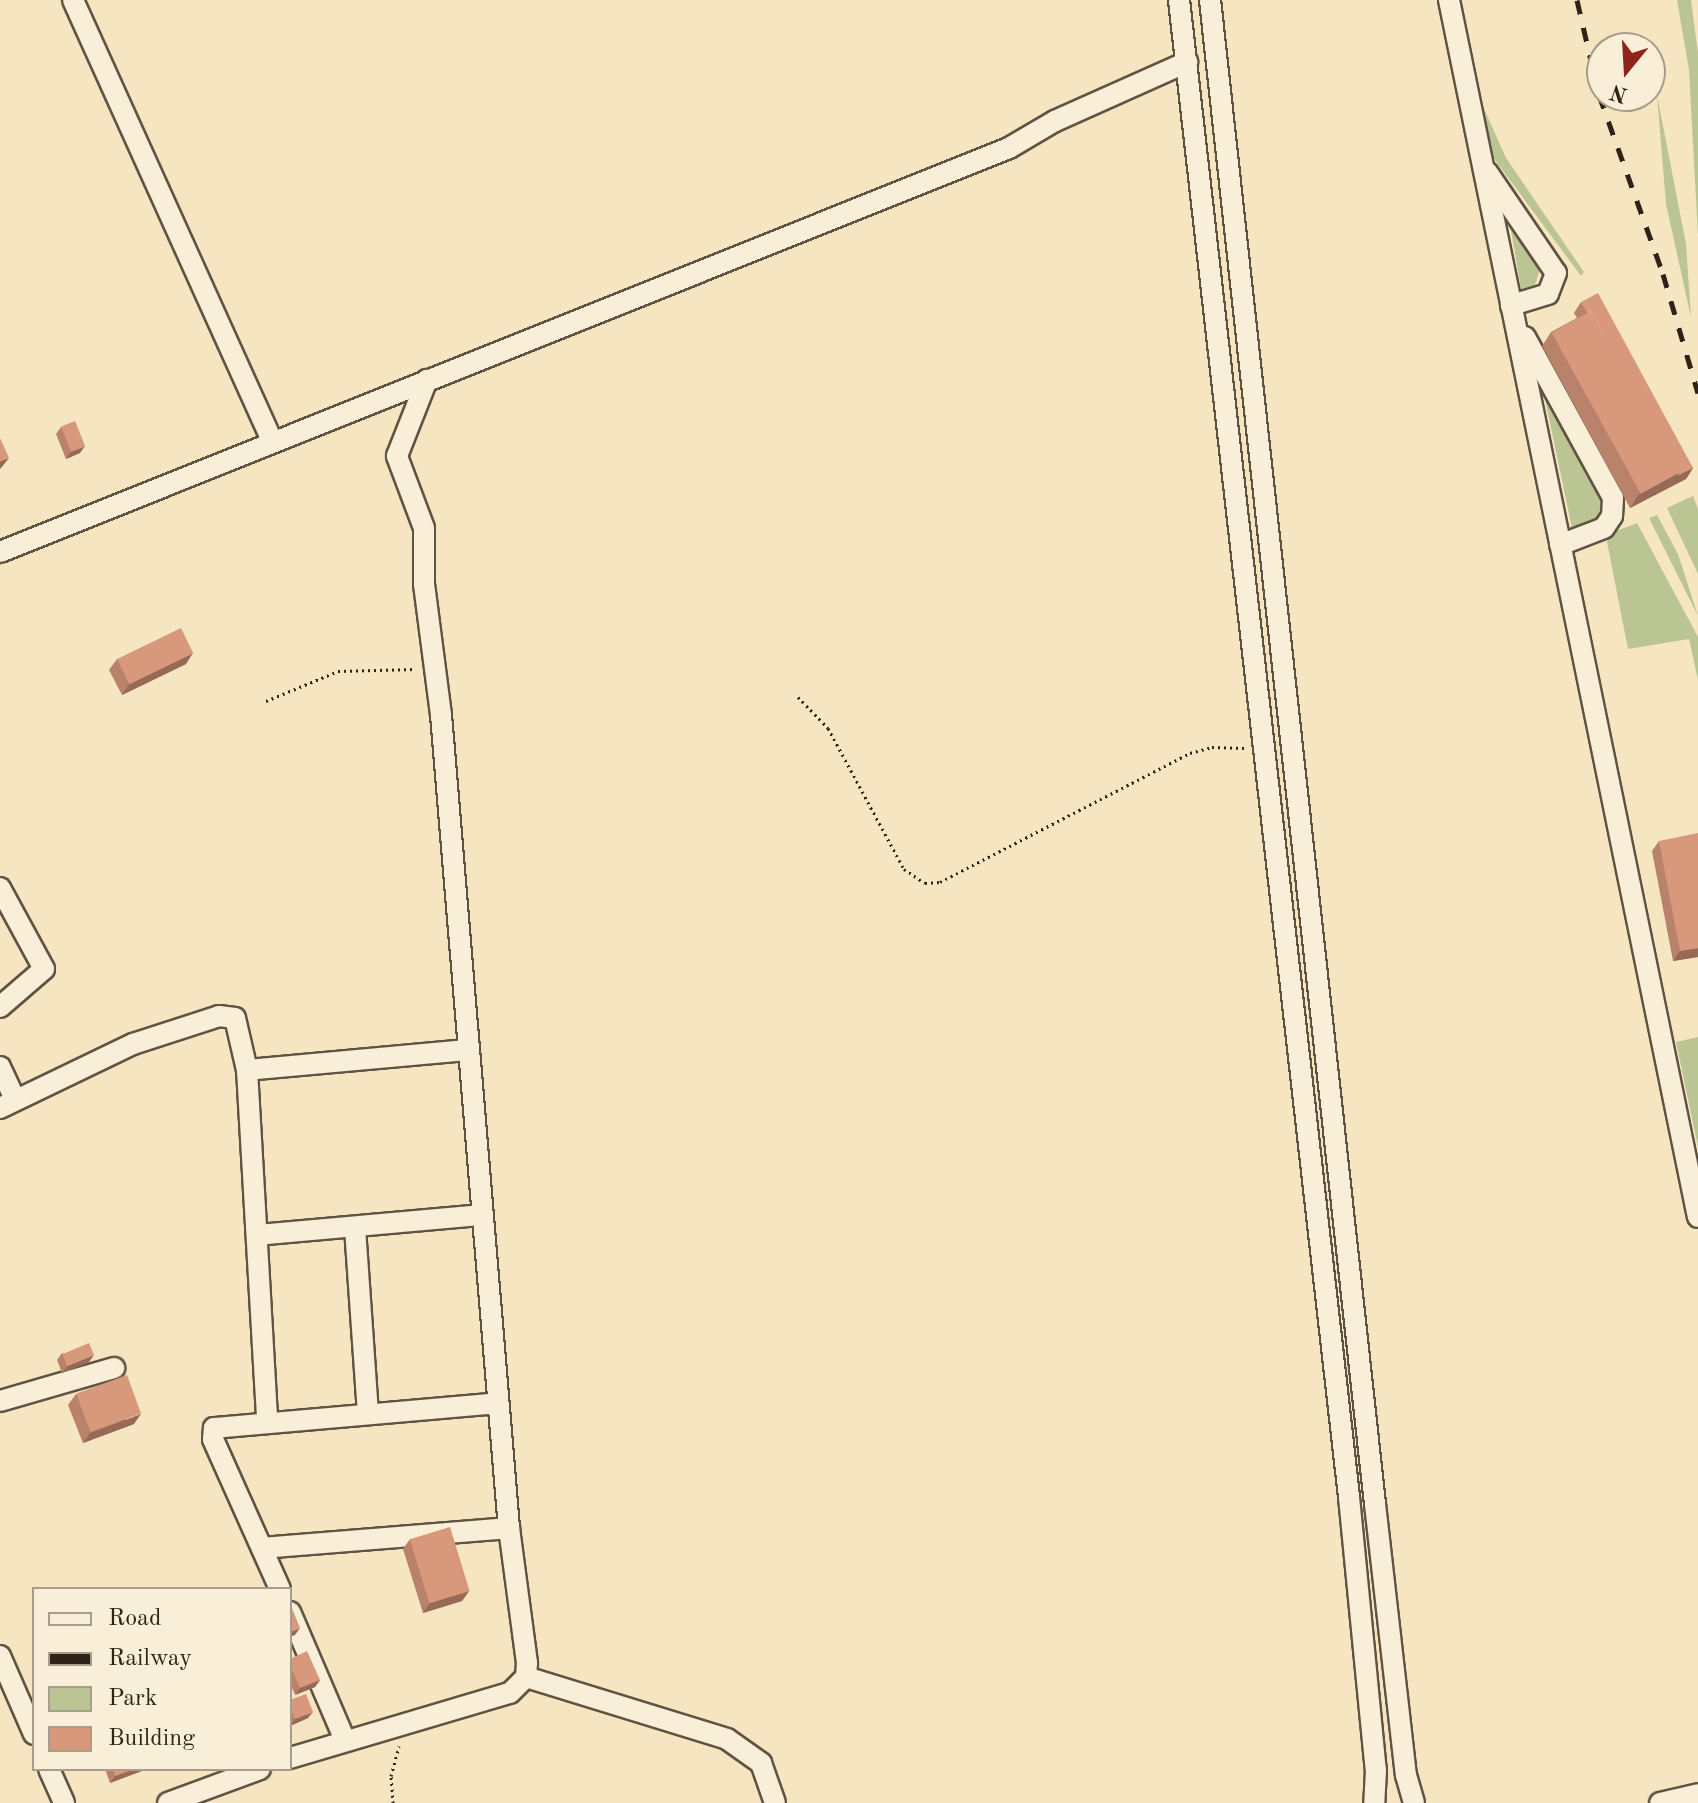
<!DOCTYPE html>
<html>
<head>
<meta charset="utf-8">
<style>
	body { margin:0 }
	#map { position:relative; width:1698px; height:1803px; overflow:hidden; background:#f6e5c1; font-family:"Old Standard TT",serif }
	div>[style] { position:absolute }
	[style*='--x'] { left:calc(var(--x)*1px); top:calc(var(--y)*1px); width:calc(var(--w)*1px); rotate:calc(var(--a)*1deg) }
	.green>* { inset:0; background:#bbc594 }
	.path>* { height:3px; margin-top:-1.5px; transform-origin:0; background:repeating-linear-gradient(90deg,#2f2217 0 2px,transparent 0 6px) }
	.roads { filter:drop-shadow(2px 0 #615342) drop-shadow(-2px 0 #615342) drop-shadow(0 2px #615342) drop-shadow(0 -2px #615342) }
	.minor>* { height:20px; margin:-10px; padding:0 10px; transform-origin:10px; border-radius:10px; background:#f9eed7 }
	.rail>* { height:5px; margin-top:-2.5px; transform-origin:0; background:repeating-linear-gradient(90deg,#2f2217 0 14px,transparent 0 28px) }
	.wall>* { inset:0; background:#b9836b }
	.shaded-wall>* { inset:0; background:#966a57 }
	.building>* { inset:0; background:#d7987c; transform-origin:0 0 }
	span { translate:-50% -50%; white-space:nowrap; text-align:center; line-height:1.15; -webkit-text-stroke:8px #f9eed7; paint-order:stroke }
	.legend { position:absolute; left:32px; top:1587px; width:260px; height:184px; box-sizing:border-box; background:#f9eed7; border:2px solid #a89c8a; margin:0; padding:10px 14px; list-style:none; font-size:24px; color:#2f2217 }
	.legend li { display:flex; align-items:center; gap:16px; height:40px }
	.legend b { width:40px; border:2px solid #a89c8a }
	.north { position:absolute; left:1586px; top:32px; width:80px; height:80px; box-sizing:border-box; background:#f9eed7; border:2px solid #a89c8a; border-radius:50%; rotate:198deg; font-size:22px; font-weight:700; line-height:32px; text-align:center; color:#2f2217 }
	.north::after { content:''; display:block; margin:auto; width:28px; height:36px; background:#8f2418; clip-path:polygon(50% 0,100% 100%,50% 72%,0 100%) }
</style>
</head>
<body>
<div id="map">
	<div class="green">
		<i style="clip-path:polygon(1677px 0,1691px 0,1698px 53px,1698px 236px,1689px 70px)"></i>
		<i style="clip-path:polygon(1477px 93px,1506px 158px,1584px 272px,1581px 276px,1489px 152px)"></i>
		<i style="clip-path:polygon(1657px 95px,1686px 244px,1691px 317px,1666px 204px)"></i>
		<i style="clip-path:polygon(1510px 224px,1541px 266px,1535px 285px,1521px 289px)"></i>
		<i style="clip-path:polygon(1541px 380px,1607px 497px,1602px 520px,1573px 533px)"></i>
		<i style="clip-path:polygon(1693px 496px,1698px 509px,1698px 574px,1667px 508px)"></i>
		<i style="clip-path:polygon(1657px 515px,1678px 554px,1698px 616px,1649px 518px)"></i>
		<i style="clip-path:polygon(1637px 523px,1698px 637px,1698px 680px,1689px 639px,1628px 649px,1607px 542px,1611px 533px)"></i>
		<i style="clip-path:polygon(1698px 1037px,1698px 1147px,1676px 1042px)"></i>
	</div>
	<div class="path">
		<i style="--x:798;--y:697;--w:43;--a:45.9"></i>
		<i style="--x:828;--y:728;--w:160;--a:61.7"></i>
		<i style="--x:904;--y:869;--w:25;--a:34"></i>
		<i style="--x:925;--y:883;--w:15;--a:-4"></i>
		<i style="--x:940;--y:882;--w:281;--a:-27.3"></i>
		<i style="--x:1190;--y:753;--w:23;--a:-15"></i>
		<i style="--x:1212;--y:747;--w:32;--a:2"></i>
		<i style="--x:266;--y:701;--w:78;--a:-22.6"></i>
		<i style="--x:338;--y:671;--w:78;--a:-1.5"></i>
		<i style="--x:393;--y:1803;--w:27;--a:-94"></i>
		<i style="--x:391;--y:1776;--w:31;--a:-75"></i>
	</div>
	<div class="roads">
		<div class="minor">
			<i style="--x:73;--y:0;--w:484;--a:65.7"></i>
			<i style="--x:1179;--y:0;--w:1507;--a:83.52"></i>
			<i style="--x:1349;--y:1497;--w:274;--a:84.4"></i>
			<i style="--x:1376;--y:1770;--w:33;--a:93"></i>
			<i style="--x:1210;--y:0;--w:1513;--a:83.74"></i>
			<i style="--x:1375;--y:1504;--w:273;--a:83.5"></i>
			<i style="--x:1406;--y:1775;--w:29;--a:74"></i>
			<i style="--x:1449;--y:0;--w:1242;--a:78.44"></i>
			<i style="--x:1487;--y:172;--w:122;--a:55.7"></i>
			<i style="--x:1556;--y:273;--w:22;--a:111"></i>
			<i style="--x:1548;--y:294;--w:39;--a:163"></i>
			<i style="--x:1525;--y:337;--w:183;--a:61.3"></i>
			<i style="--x:1613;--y:498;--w:18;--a:93"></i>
			<i style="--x:1612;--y:516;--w:14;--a:124"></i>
			<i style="--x:1604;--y:528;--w:47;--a:158.9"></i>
			<i style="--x:0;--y:552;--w:1087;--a:-21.82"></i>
			<i style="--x:1009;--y:148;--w:53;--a:-30.4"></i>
			<i style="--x:1055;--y:121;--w:145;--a:-24.1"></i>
			<i style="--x:0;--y:888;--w:92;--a:61.5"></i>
			<i style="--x:44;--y:969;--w:58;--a:139.2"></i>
			<i style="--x:0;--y:1067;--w:35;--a:65"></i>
			<i style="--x:247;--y:1070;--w:222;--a:-5.2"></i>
			<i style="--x:0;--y:1108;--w:148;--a:-25.7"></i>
			<i style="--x:133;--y:1044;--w:90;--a:-18"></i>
			<i style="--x:219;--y:1016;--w:16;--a:7"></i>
			<i style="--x:235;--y:1018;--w:53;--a:77"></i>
			<i style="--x:247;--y:1070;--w:351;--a:86.7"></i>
			<i style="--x:355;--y:1228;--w:185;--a:86"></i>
			<i style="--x:257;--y:1235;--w:225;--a:-5.1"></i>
			<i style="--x:0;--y:1401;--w:119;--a:-16.1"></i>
			<i style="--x:262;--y:1548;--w:248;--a:-4.6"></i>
			<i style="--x:280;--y:1589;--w:164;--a:-114.1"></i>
			<i style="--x:213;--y:1439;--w:11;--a:-85"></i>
			<i style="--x:214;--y:1428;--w:284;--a:-5"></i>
			<i style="--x:290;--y:1612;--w:137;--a:66.8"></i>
			<i style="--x:0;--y:1656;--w:85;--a:66.4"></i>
			<i style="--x:526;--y:1677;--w:210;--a:17.1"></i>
			<i style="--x:727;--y:1739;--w:42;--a:35.2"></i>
			<i style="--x:761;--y:1763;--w:42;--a:70.7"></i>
			<i style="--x:290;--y:1758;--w:229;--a:-16.5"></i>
			<i style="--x:510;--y:1693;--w:23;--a:-45"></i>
			<i style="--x:526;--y:1677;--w:14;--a:-86"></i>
			<i style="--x:527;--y:1663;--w:136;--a:-97.6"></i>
			<i style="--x:509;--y:1528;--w:816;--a:-94.78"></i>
			<i style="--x:441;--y:715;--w:132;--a:-97.4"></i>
			<i style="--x:424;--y:584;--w:56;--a:-90"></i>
			<i style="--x:424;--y:528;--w:77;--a:-110.6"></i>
			<i style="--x:397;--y:456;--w:82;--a:-68.5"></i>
			<i style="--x:49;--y:1769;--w:37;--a:66"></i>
			<i style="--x:168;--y:1803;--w:98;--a:-20.3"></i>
			<i style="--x:1660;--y:1803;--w:39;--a:-13"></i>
		</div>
	</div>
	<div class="rail">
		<i style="--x:1577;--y:0;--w:98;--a:77"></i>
		<i style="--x:1599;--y:95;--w:190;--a:70.3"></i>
		<i style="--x:1663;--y:274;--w:124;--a:73.6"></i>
	</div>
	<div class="wall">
		<i style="clip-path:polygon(1581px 302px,1693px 468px,1686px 479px,1630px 508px,1542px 346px,1551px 332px,1577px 318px,1574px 313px)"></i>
		<i style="clip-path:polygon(61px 427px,80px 453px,66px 459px,56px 434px)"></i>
		<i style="clip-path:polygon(117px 659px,186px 664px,122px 695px,109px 670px)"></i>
		<i style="clip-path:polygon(1659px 841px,1698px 957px,1673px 961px,1652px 851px)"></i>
		<i style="clip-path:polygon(62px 1353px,89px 1362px,62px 1373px,57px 1360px)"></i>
		<i style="clip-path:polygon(76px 1394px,134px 1424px,83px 1443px,68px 1405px)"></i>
		<i style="clip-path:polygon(410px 1539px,469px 1591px,462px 1601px,423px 1613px,403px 1549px)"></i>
		<i style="clip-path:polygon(290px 1659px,320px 1680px,315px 1687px,295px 1695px,290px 1683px)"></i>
		<i style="clip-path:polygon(290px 1700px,308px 1718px,290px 1726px)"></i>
		<i style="clip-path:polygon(105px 1769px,147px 1769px,110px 1783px)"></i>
	</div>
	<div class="shaded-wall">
		<i style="clip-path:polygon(85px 446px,80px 453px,66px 459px,71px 452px)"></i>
		<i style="clip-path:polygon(9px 458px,1px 468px,0 469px,0 461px)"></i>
		<i style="clip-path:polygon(1693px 468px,1686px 479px,1630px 508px,1639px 494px,1679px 473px)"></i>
		<i style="clip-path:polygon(193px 653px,186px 664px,122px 695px,129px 684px)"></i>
		<i style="clip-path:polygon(1698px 948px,1698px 957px,1673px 961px,1680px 951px)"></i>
		<i style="clip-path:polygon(94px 1355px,89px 1362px,62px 1373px,67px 1366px)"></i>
		<i style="clip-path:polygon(141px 1414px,134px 1424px,83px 1443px,90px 1433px)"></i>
		<i style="clip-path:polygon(469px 1591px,462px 1601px,423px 1613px,430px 1603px)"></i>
		<i style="clip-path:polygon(300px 1628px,295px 1635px,290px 1637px,290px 1632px)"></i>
		<i style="clip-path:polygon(320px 1680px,315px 1687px,295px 1695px,300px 1688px)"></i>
		<i style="clip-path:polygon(313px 1712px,308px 1718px,290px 1726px,295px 1719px)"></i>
		<i style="clip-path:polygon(134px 1769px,147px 1769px,110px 1783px,115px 1776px)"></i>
	</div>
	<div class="building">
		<i style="clip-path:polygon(1598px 293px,1693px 468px,1677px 476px,1679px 473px,1591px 311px,1587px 313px,1581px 302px)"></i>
		<i style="left:1591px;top:311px;width:184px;height:45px;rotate:61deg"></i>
		<i style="left:75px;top:421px;width:27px;height:15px;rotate:68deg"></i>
		<i style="clip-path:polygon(0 438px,9px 458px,0 461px)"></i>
		<i style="left:181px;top:628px;width:28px;height:71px;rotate:64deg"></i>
		<i style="clip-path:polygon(1698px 833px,1698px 948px,1680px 951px,1659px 841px)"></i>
		<i style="left:89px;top:1343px;width:13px;height:29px;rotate:67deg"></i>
		<i style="left:127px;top:1375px;width:41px;height:54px;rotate:70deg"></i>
		<i style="left:450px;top:1527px;width:67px;height:42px;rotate:73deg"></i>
		<i style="clip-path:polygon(291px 1606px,300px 1628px,290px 1632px,290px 1607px)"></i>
		<i style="clip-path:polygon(307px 1651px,320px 1680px,300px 1688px,290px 1665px,290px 1659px)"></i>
		<i style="clip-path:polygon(306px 1694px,313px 1712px,295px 1719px,290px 1707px,290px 1700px)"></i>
		<i style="clip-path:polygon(113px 1769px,134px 1769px,115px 1776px)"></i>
	</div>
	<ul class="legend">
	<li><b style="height:10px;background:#f9eed7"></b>Road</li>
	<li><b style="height:10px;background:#2f2217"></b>Railway</li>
	<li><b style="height:22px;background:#bbc594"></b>Park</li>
	<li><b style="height:22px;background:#d7987c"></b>Building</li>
	</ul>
	<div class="north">N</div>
</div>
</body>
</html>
